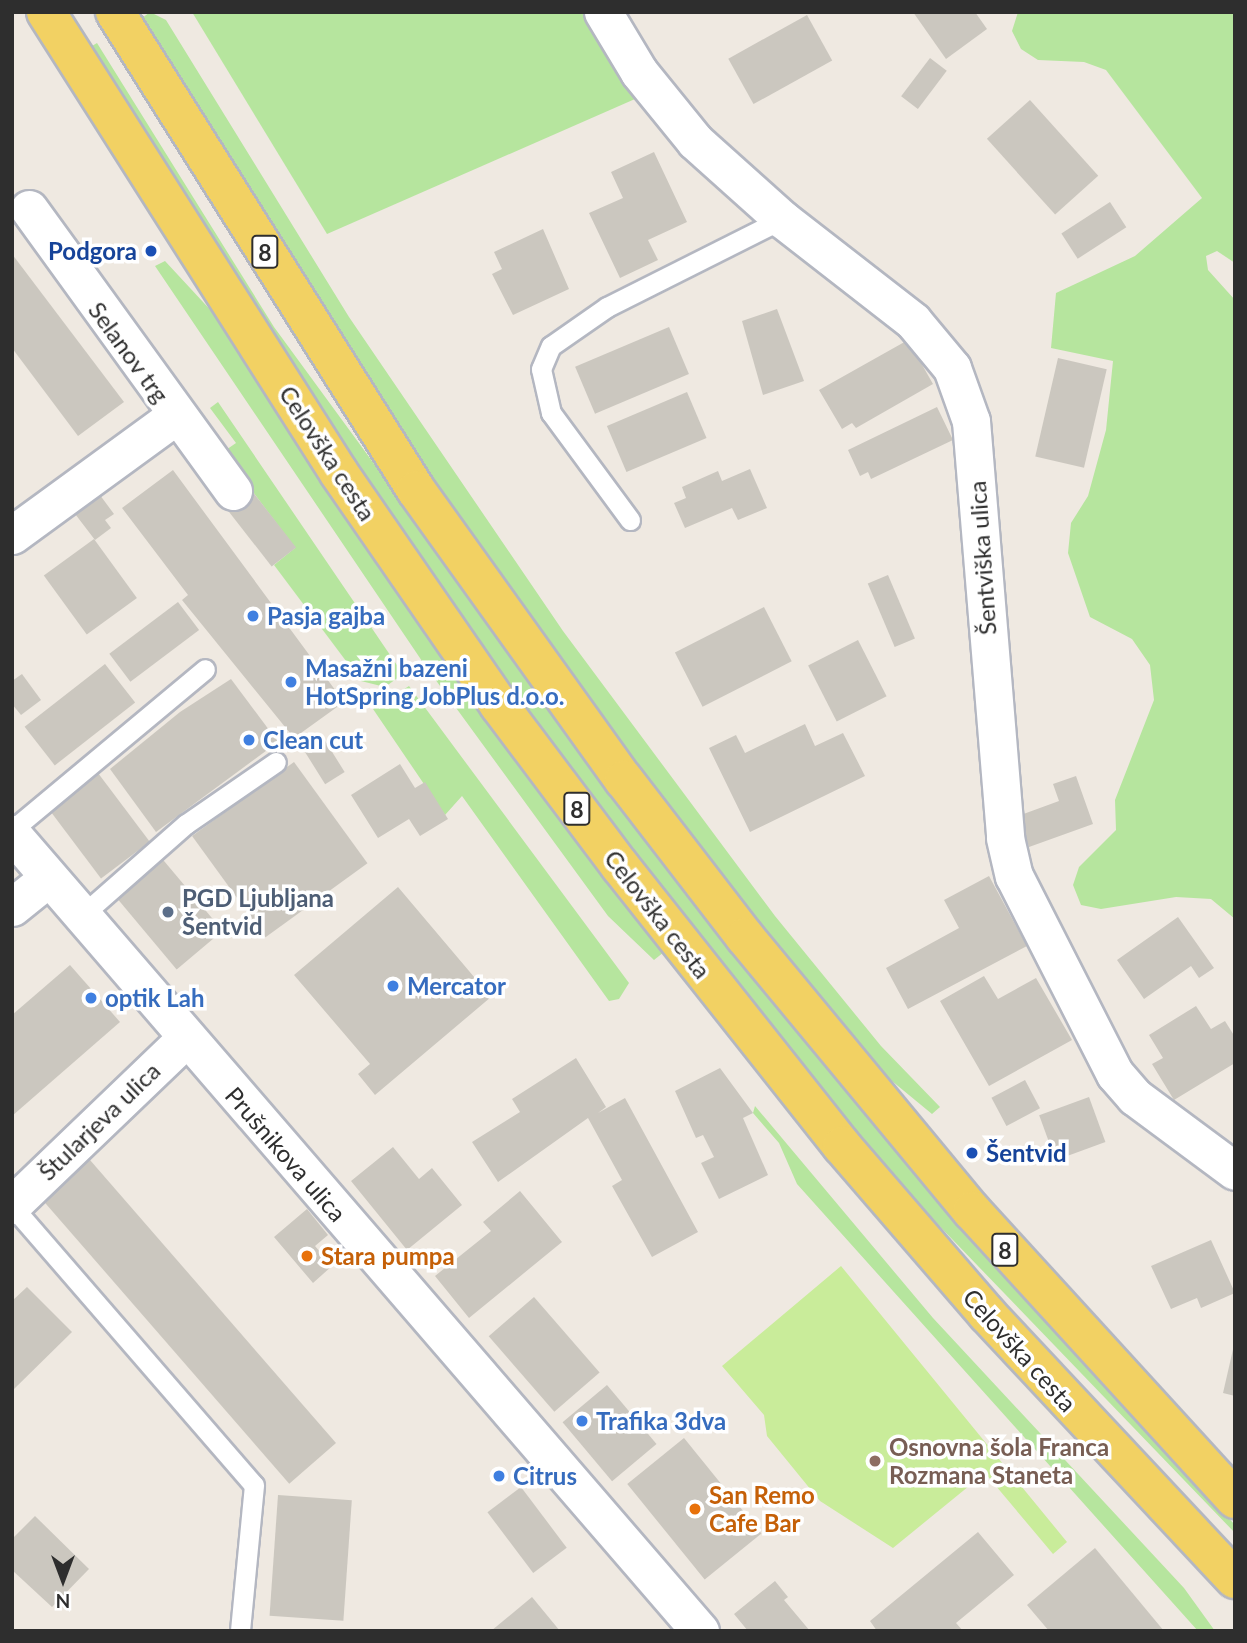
<!DOCTYPE html>
<html>
<head>
<meta charset="utf-8">
<style>
	body { margin:0 }
	#map { position:relative; width:1247px; height:1643px; overflow:hidden; background:#efe9e1; font-family:Lato,sans-serif }
	div>[style] { position:absolute }
	[style*='--x'] { left:calc(var(--x)*1px); top:calc(var(--y)*1px); width:calc(var(--w)*1px); rotate:calc(var(--a)*1deg) }
	.green>* { inset:0; background:#b6e59e }
	.pitch>* { inset:0; background:#c9ec9a }
	.building>* { inset:0; background:#cbc7bf; transform-origin:0 0 }
	.roads { filter:drop-shadow(2px 0 #b4b7c1) drop-shadow(-2px 0 #b4b7c1) drop-shadow(0 2px #b4b7c1) drop-shadow(0 -2px #b4b7c1) }
	.lane>* { height:19px; margin:-9.5px; padding:0 9.5px; transform-origin:9.5px; border-radius:9.5px; background:#fff }
	.street>* { height:37px; margin:-18.5px; padding:0 18.5px; transform-origin:18.5px; border-radius:18.5px; background:#fff }
	.primary>* { height:38px; margin:-19px; padding:0 19px; transform-origin:19px; border-radius:19px; background:#f2d163 }
	.dots>* { width:19px; height:19px; translate:-50% -50%; box-sizing:border-box; border:4px solid #fff; border-radius:50% }
	span { translate:-50% -50%; white-space:nowrap; text-align:center; line-height:1.15; -webkit-text-stroke:7px #fff; paint-order:stroke }
	.shield-label span { padding:2px 5px; background:#fff; border:2px solid; border-radius:5px; -webkit-text-stroke-width:0 }
	.shield-label { font-size:23px; color:#2e2e2e; font-weight:700 }
	.transit-label { font-size:24px; color:#164399; font-weight:700 }
	.right { translate:-100% -50%; text-align:right }
	.left { translate:0 -50%; text-align:left }
	.street-label { font-size:24px; color:#2e2e2e }
	.shop-label { font-size:24px; color:#366cbe; font-weight:700 }
	.service-label { font-size:24px; color:#4e5e75; font-weight:700 }
	.food-label { font-size:24px; color:#c56008; font-weight:700 }
	.education-label { font-size:24px; color:#785e54; font-weight:700 }
	.frame { position:absolute; inset:0; border:14px solid #2e2e2e; pointer-events:none }
	.north { position:absolute; left:28px; top:1545px; width:70px; height:70px; -webkit-text-stroke:5px #fff; paint-order:stroke; rotate:180deg; font-size:19px; font-weight:700; line-height:28px; text-align:center; color:#2e2e2e }
	.north::after { content:''; display:block; margin:auto; width:24px; height:32px; background:#2e2e2e; clip-path:polygon(50% 0,100% 100%,50% 72%,0 100%) }
</style>
</head>
<body>
<div id="map">
	<div class="green">
		<i style="clip-path:polygon(150px 12px,166px 20px,349px 317px,563px 631px,775px 916px,881px 1046px,940px 1107px,932px 1114px,864px 1058px,661px 799px,432px 481px,141px 19px)"></i>
		<i style="clip-path:polygon(192px 12px,591px 12px,635px 99px,327px 234px)"></i>
		<i style="clip-path:polygon(1018px 12px,1235px 12px,1235px 263px,1217px 251px,1206px 256px,1208px 270px,1235px 300px,1235px 919px,1211px 899px,1176px 897px,1101px 909px,1081px 905px,1073px 885px,1079px 867px,1116px 830px,1115px 800px,1154px 700px,1150px 665px,1132px 639px,1090px 617px,1068px 553px,1071px 523px,1088px 496px,1106px 430px,1113px 361px,1051px 348px,1056px 293px,1135px 256px,1202px 198px,1106px 70px,1084px 62px,1038px 60px,1021px 49px,1012px 31px)"></i>
		<i style="clip-path:polygon(97px 43px,274px 327px,707px 919px,969px 1237px,1235px 1525px,1235px 1533px,900px 1185px,573px 775px,339px 440px,163px 161px,92px 46px)"></i>
		<i style="clip-path:polygon(165px 261px,216px 316px,551px 805px,664px 952px,654px 960px,608px 916px,424px 664px,155px 266px)"></i>
		<i style="clip-path:polygon(218px 402px,403px 674px,385px 687px,361px 681px,274px 565px,295px 548px,223px 452px,236px 443px,210px 408px)"></i>
		<i style="clip-path:polygon(409px 686px,629px 983px,619px 999px,609px 1001px,462px 796px,445px 815px,373px 709px)"></i>
		<i style="clip-path:polygon(755px 1106px,933px 1318px,1184px 1588px,1215px 1631px,1198px 1631px,797px 1184px,779px 1143px,753px 1113px)"></i>
	</div>
	<div class="pitch">
		<i style="clip-path:polygon(841px 1266px,1067px 1542px,1053px 1554px,985px 1473px,893px 1548px,820px 1501px,767px 1436px,764px 1415px,722px 1366px)"></i>
	</div>
	<div class="building">
		<i style="clip-path:polygon(913px 12px,975px 12px,987px 29px,946px 59px)"></i>
		<i style="left:807px;top:15px;width:52px;height:90px;rotate:61deg"></i>
		<i style="left:930px;top:58px;width:21px;height:48px;rotate:37deg"></i>
		<i style="left:1030px;top:100px;width:102px;height:58px;rotate:48deg"></i>
		<i style="clip-path:polygon(654px 152px,687px 222px,648px 240px,658px 260px,620px 278px,589px 213px,623px 198px,611px 172px)"></i>
		<i style="left:1110px;top:202px;width:30px;height:58px;rotate:57deg"></i>
		<i style="clip-path:polygon(543px 229px,569px 289px,513px 315px,492px 274px,502px 269px,494px 252px)"></i>
		<i style="clip-path:polygon(12px 254px,124px 402px,78px 436px,12px 348px)"></i>
		<i style="clip-path:polygon(777px 309px,804px 381px,763px 395px,742px 321px)"></i>
		<i style="left:669px;top:327px;width:51px;height:102px;rotate:67deg"></i>
		<i style="clip-path:polygon(908px 340px,933px 384px,856px 428px,852px 423px,842px 429px,819px 390px)"></i>
		<i style="left:1058px;top:358px;width:50px;height:101px;rotate:13deg"></i>
		<i style="left:687px;top:392px;width:50px;height:87px;rotate:67deg"></i>
		<i style="clip-path:polygon(937px 407px,953px 440px,871px 479px,868px 472px,860px 476px,848px 450px)"></i>
		<i style="clip-path:polygon(750px 469px,767px 508px,738px 520px,732px 508px,685px 528px,674px 503px,686px 498px,682px 487px,718px 471px,722px 481px)"></i>
		<i style="clip-path:polygon(173px 470px,344px 702px,294px 738px,182px 600px,188px 595px,122px 508px)"></i>
		<i style="left:245px;top:482px;width:83px;height:31px;rotate:52deg"></i>
		<i style="clip-path:polygon(94px 487px,114px 514px,105px 520px,111px 528px,95px 540px,69px 506px)"></i>
		<i style="left:94px;top:539px;width:73px;height:62px;rotate:54deg"></i>
		<i style="left:888px;top:575px;width:69px;height:22px;rotate:67deg"></i>
		<i style="left:178px;top:602px;width:35px;height:86px;rotate:53deg"></i>
		<i style="left:764px;top:607px;width:61px;height:100px;rotate:63deg"></i>
		<i style="left:858px;top:640px;width:63px;height:56px;rotate:63deg"></i>
		<i style="left:105px;top:664px;width:49px;height:102px;rotate:52deg"></i>
		<i style="clip-path:polygon(22px 674px,41px 700px,21px 715px,12px 704px,12px 681px)"></i>
		<i style="clip-path:polygon(231px 679px,278px 742px,156px 832px,110px 769px,180px 712px)"></i>
		<i style="clip-path:polygon(805px 724px,815px 746px,843px 733px,865px 776px,750px 832px,709px 748px,736px 735px,745px 753px)"></i>
		<i style="left:324px;top:739px;width:39px;height:23px;rotate:58deg"></i>
		<i style="left:294px;top:762px;width:125px;height:126px;rotate:54deg"></i>
		<i style="clip-path:polygon(400px 764px,415px 788px,425px 782px,448px 819px,420px 836px,409px 819px,378px 838px,351px 795px)"></i>
		<i style="left:98px;top:773px;width:86px;height:61px;rotate:53deg"></i>
		<i style="clip-path:polygon(1076px 776px,1093px 824px,1029px 847px,1018px 816px,1059px 801px,1053px 784px)"></i>
		<i style="left:159px;top:855px;width:99px;height:60px;rotate:50deg"></i>
		<i style="clip-path:polygon(989px 876px,1027px 946px,908px 1009px,886px 968px,959px 928px,944px 900px)"></i>
		<i style="clip-path:polygon(398px 887px,491px 997px,375px 1095px,358px 1074px,370px 1064px,294px 975px)"></i>
		<i style="clip-path:polygon(1178px 917px,1214px 968px,1199px 978px,1191px 966px,1144px 999px,1117px 960px)"></i>
		<i style="clip-path:polygon(70px 965px,120px 1022px,12px 1116px,12px 1015px)"></i>
		<i style="clip-path:polygon(984px 976px,998px 999px,1036px 978px,1072px 1040px,989px 1086px,940px 1001px)"></i>
		<i style="clip-path:polygon(1196px 1006px,1211px 1029px,1225px 1021px,1235px 1037px,1235px 1063px,1174px 1100px,1152px 1064px,1163px 1058px,1149px 1035px)"></i>
		<i style="clip-path:polygon(576px 1058px,606px 1107px,598px 1113px,625px 1098px,698px 1232px,652px 1257px,612px 1186px,622px 1180px,588px 1118px,498px 1182px,472px 1142px,520px 1112px,512px 1099px)"></i>
		<i style="clip-path:polygon(720px 1068px,753px 1113px,743px 1118px,768px 1175px,719px 1199px,701px 1163px,714px 1157px,703px 1135px,696px 1138px,675px 1091px)"></i>
		<i style="left:1025px;top:1080px;width:32px;height:38px;rotate:62deg"></i>
		<i style="left:1089px;top:1097px;width:48px;height:53px;rotate:70deg"></i>
		<i style="clip-path:polygon(393px 1147px,419px 1179px,432px 1168px,462px 1205px,407px 1250px,351px 1181px)"></i>
		<i style="left:90px;top:1160px;width:375px;height:62px;rotate:49deg"></i>
		<i style="clip-path:polygon(520px 1191px,562px 1242px,469px 1318px,435px 1276px,491px 1231px,483px 1222px)"></i>
		<i style="clip-path:polygon(307px 1209px,328px 1235px,315px 1246px,332px 1266px,313px 1283px,274px 1237px)"></i>
		<i style="clip-path:polygon(1211px 1240px,1235px 1293px,1201px 1308px,1197px 1298px,1171px 1309px,1151px 1266px)"></i>
		<i style="clip-path:polygon(27px 1287px,72px 1332px,12px 1391px,12px 1301px)"></i>
		<i style="left:534px;top:1297px;width:100px;height:60px;rotate:49deg"></i>
		<i style="clip-path:polygon(1234px 1345px,1235px 1345px,1235px 1396px,1223px 1393px)"></i>
		<i style="left:607px;top:1385px;width:77px;height:58px;rotate:50deg"></i>
		<i style="left:684px;top:1438px;width:123px;height:73px;rotate:51deg"></i>
		<i style="left:521px;top:1487px;width:76px;height:42px;rotate:53deg"></i>
		<i style="left:278px;top:1495px;width:74px;height:121px;rotate:4deg"></i>
		<i style="clip-path:polygon(35px 1516px,89px 1569px,52px 1607px,12px 1570px,12px 1539px)"></i>
		<i style="clip-path:polygon(978px 1532px,1014px 1575px,956px 1623px,963px 1631px,877px 1631px,870px 1621px)"></i>
		<i style="clip-path:polygon(1095px 1548px,1164px 1631px,1049px 1631px,1027px 1605px)"></i>
		<i style="clip-path:polygon(775px 1581px,788px 1597px,784px 1600px,810px 1631px,748px 1631px,734px 1614px)"></i>
		<i style="clip-path:polygon(532px 1597px,560px 1631px,491px 1631px)"></i>
	</div>
	<div class="roads">
		<div class="lane">
			<i style="--x:630;--y:520;--w:133;--a:-126.4"></i>
			<i style="--x:551;--y:413;--w:45;--a:-102.8"></i>
			<i style="--x:541;--y:369;--w:25;--a:-67"></i>
			<i style="--x:551;--y:346;--w:68;--a:-34.9"></i>
			<i style="--x:607;--y:307;--w:196;--a:-26.7"></i>
			<i style="--x:12;--y:830;--w:251;--a:-39.8"></i>
			<i style="--x:80;--y:917;--w:141;--a:-41.3"></i>
			<i style="--x:186;--y:824;--w:109;--a:-34.6"></i>
			<i style="--x:12;--y:1206;--w:369;--a:49.1"></i>
			<i style="--x:254;--y:1485;--w:147;--a:95.5"></i>
		</div>
		<div class="street">
			<i style="--x:603;--y:12;--w:70;--a:59"></i>
			<i style="--x:639;--y:72;--w:89;--a:50.9"></i>
			<i style="--x:695;--y:141;--w:117;--a:41.9"></i>
			<i style="--x:782;--y:219;--w:166;--a:37.9"></i>
			<i style="--x:913;--y:321;--w:61;--a:50.3"></i>
			<i style="--x:952;--y:368;--w:56;--a:70.3"></i>
			<i style="--x:971;--y:421;--w:418;--a:85.3"></i>
			<i style="--x:1005;--y:838;--w:39;--a:77"></i>
			<i style="--x:1014;--y:876;--w:222;--a:63"></i>
			<i style="--x:1115;--y:1074;--w:30;--a:49"></i>
			<i style="--x:1135;--y:1097;--w:124;--a:36.5"></i>
			<i style="--x:29;--y:209;--w:348;--a:54.1"></i>
			<i style="--x:12;--y:535;--w:202;--a:-36.1"></i>
			<i style="--x:12;--y:834;--w:1053;--a:49.2"></i>
			<i style="--x:12;--y:907;--w:45;--a:-38.7"></i>
			<i style="--x:12;--y:1205;--w:241;--a:-43.8"></i>
		</div>
		<div class="primary">
			<i style="--x:46;--y:12;--w:546;--a:57.56"></i>
			<i style="--x:339;--y:473;--w:282;--a:55.4"></i>
			<i style="--x:499;--y:705;--w:201;--a:53.1"></i>
			<i style="--x:620;--y:866;--w:357;--a:51.6"></i>
			<i style="--x:842;--y:1146;--w:222;--a:49.2"></i>
			<i style="--x:987;--y:1314;--w:363;--a:46.9"></i>
			<i style="--x:115;--y:12;--w:565;--a:57.8"></i>
			<i style="--x:416;--y:490;--w:357;--a:54.4"></i>
			<i style="--x:624;--y:780;--w:198;--a:52.4"></i>
			<i style="--x:745;--y:937;--w:356;--a:50.4"></i>
			<i style="--x:972;--y:1211;--w:390;--a:47.6"></i>
		</div>
	</div>
	<div class="dots">
		<i style="left:151px;top:251px;background:#1a4fb4"></i>
		<i style="left:253px;top:616px;background:#3f7fe0"></i>
		<i style="left:291px;top:682px;background:#3f7fe0"></i>
		<i style="left:249px;top:740px;background:#3f7fe0"></i>
		<i style="left:168px;top:912px;background:#5c6f8a"></i>
		<i style="left:393px;top:986px;background:#3f7fe0"></i>
		<i style="left:91px;top:998px;background:#3f7fe0"></i>
		<i style="left:972px;top:1153px;background:#1a4fb4"></i>
		<i style="left:307px;top:1256px;background:#e8710a"></i>
		<i style="left:582px;top:1421px;background:#3f7fe0"></i>
		<i style="left:875px;top:1461px;background:#8d6e63"></i>
		<i style="left:499px;top:1476px;background:#3f7fe0"></i>
		<i style="left:695px;top:1509px;background:#e8710a"></i>
	</div>
	<div class="shield-label">
		<span style="left:265px;top:252px">8</span>
		<span style="left:577px;top:809px">8</span>
		<span style="left:1005px;top:1250px">8</span>
	</div>
	<div class="transit-label">
		<span class="right" style="left:137px;top:251px">Podgora</span>
		<span class="left" style="left:986px;top:1153px">Šentvid</span>
	</div>
	<div class="street-label">
		<span style="left:129px;top:352px;rotate:54deg">Selanov trg</span>
		<span style="left:328px;top:453px;rotate:57deg">Celovška cesta</span>
		<span style="left:982px;top:558px;rotate:-94deg">Šentviška ulica</span>
		<span style="left:658px;top:914px;rotate:52deg">Celovška cesta</span>
		<span style="left:99px;top:1121px;rotate:-44deg">Štularjeva ulica</span>
		<span style="left:286px;top:1154px;rotate:49deg">Prušnikova ulica</span>
		<span style="left:1020px;top:1350px;rotate:48deg">Celovška cesta</span>
	</div>
	<div class="shop-label">
		<span class="left" style="left:267px;top:616px">Pasja gajba</span>
		<span class="left" style="left:305px;top:682px">Masažni bazeni<br>HotSpring JobPlus d.o.o.</span>
		<span class="left" style="left:263px;top:740px">Clean cut</span>
		<span class="left" style="left:407px;top:986px">Mercator</span>
		<span class="left" style="left:105px;top:998px">optik Lah</span>
		<span class="left" style="left:596px;top:1421px">Trafika 3dva</span>
		<span class="left" style="left:513px;top:1476px">Citrus</span>
	</div>
	<div class="service-label">
		<span class="left" style="left:182px;top:912px">PGD Ljubljana<br>Šentvid</span>
	</div>
	<div class="food-label">
		<span class="left" style="left:321px;top:1256px">Stara pumpa</span>
		<span class="left" style="left:709px;top:1509px">San Remo<br>Cafe Bar</span>
	</div>
	<div class="education-label">
		<span class="left" style="left:889px;top:1461px">Osnovna šola Franca<br>Rozmana Staneta</span>
	</div>
	<div class="frame"></div>
	<div class="north">N</div>
</div>
</body>
</html>
